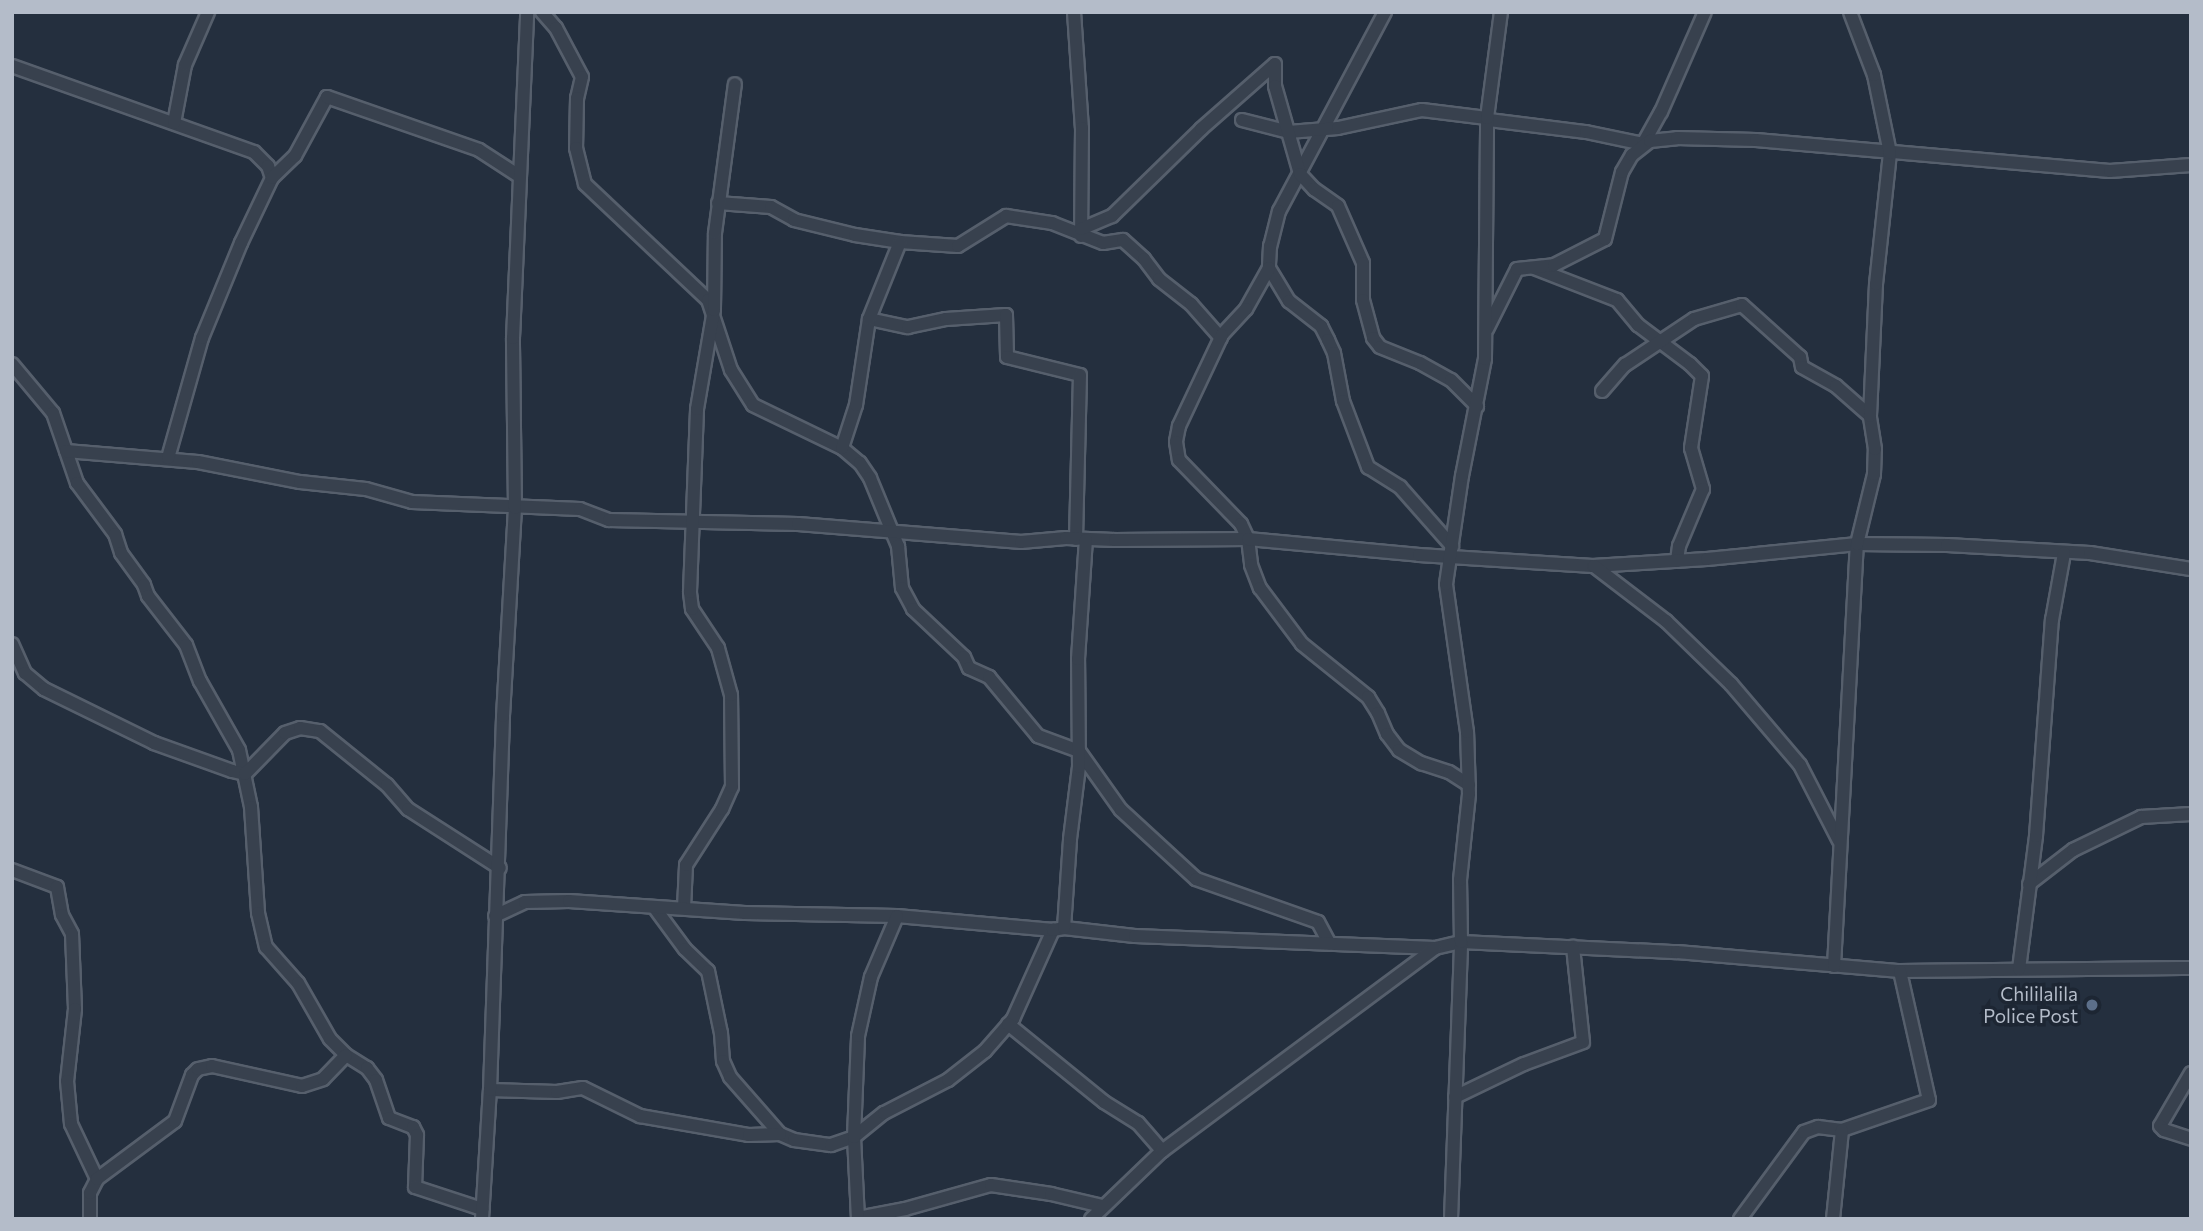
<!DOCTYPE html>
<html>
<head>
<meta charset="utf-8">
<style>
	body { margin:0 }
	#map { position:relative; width:2203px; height:1231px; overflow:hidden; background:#242f3e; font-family:Commissioner,sans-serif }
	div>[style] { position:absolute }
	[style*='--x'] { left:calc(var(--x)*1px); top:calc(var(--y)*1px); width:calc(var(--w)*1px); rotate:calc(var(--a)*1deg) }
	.roads { filter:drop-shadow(2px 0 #565f6c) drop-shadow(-2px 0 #565f6c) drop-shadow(0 2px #565f6c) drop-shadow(0 -2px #565f6c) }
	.street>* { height:12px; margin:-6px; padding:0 6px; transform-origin:6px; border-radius:6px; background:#38414e }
	.dots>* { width:19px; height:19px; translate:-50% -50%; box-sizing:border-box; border:4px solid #1d2633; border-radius:50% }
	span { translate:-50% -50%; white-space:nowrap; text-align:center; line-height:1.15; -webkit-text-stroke:7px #1d2633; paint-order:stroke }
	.poi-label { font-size:19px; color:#b4bcc9 }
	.right { translate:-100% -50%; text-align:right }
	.frame { position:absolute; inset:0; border:14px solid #b4bcc9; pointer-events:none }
</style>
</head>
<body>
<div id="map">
	<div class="roads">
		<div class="street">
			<i style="--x:542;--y:12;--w:21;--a:49"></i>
			<i style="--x:556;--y:28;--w:55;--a:62"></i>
			<i style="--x:582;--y:77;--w:22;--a:103"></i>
			<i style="--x:577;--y:98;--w:50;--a:91.1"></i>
			<i style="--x:576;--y:148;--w:37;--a:76"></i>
			<i style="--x:585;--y:184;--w:169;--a:43.3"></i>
			<i style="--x:708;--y:300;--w:74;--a:71.8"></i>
			<i style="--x:731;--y:370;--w:41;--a:57.8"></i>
			<i style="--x:753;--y:405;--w:99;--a:25.8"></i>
			<i style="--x:842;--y:448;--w:23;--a:40"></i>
			<i style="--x:860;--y:463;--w:18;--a:56"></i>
			<i style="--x:870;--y:478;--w:74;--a:67.6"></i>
			<i style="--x:898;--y:546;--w:42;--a:84.6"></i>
			<i style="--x:902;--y:588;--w:24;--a:62"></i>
			<i style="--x:913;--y:609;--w:70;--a:43.3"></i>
			<i style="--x:964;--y:657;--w:12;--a:66"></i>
			<i style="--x:969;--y:668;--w:22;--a:24"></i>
			<i style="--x:989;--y:677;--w:77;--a:50.3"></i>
			<i style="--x:1038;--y:736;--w:44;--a:20.1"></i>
			<i style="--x:1079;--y:751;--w:72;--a:54.6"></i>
			<i style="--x:1121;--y:810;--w:102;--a:42.6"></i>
			<i style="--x:1196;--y:879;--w:129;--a:19.4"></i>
			<i style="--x:1318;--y:922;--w:24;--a:62"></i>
			<i style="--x:1074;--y:12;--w:116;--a:86.1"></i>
			<i style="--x:1082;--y:128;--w:108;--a:90.5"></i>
			<i style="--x:1385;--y:12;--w:225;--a:118"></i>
			<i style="--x:1279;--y:211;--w:36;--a:104"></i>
			<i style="--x:1270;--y:246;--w:22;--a:93"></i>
			<i style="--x:1269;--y:268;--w:39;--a:59"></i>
			<i style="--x:1289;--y:301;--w:41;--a:38"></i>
			<i style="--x:1321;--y:326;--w:16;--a:63"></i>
			<i style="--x:1328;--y:340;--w:14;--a:65"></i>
			<i style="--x:1334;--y:353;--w:49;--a:79.4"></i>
			<i style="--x:1343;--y:401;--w:71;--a:69.3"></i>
			<i style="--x:1368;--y:467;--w:38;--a:32"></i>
			<i style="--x:1400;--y:487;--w:79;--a:48.6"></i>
			<i style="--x:12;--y:66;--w:257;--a:19.6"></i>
			<i style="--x:254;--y:152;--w:20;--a:45"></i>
			<i style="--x:268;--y:166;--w:13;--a:72"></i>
			<i style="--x:1242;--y:120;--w:49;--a:14.3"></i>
			<i style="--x:1289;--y:132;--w:49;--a:-4.7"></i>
			<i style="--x:1338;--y:128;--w:86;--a:-12.1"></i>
			<i style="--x:1422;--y:110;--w:65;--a:7"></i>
			<i style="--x:1489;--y:120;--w:98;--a:7.1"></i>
			<i style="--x:1586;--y:132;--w:58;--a:11.9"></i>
			<i style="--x:1643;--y:144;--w:37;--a:-61"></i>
			<i style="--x:1661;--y:112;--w:109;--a:-66.3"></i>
			<i style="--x:174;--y:123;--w:59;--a:-79.3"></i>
			<i style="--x:185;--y:65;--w:58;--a:-66.5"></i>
			<i style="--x:718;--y:203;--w:53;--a:4.3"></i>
			<i style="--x:771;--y:207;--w:26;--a:29"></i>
			<i style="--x:794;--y:220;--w:63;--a:13.8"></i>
			<i style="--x:855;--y:235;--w:46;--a:8.8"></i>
			<i style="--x:900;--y:242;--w:58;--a:3.9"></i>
			<i style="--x:958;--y:246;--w:57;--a:-32"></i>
			<i style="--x:1006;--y:216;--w:47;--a:8.7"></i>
			<i style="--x:1052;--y:223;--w:55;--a:21.4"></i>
			<i style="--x:1103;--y:243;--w:20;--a:-9"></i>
			<i style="--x:1123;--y:240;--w:28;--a:42"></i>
			<i style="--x:1144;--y:259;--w:25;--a:53"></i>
			<i style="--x:1159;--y:279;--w:41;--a:38"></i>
			<i style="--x:1191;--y:304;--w:45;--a:48.6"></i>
			<i style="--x:1081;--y:229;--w:34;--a:-23"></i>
			<i style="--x:1112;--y:216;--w:124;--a:-44.3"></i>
			<i style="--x:1201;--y:129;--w:98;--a:-41.3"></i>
			<i style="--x:1275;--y:64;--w:22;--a:90"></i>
			<i style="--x:1275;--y:86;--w:91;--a:74.1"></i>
			<i style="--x:1300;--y:174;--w:21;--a:47"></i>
			<i style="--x:1314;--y:189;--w:29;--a:35"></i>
			<i style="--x:1338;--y:206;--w:62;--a:66.3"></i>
			<i style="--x:1363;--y:263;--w:37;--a:90"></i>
			<i style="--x:1363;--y:300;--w:39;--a:75"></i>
			<i style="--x:1373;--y:338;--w:11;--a:52"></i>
			<i style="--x:1380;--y:347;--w:43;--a:21.8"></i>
			<i style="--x:1420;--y:363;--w:35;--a:29"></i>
			<i style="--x:1451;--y:380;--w:37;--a:45"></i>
			<i style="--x:1269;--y:268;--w:47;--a:119.3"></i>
			<i style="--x:1246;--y:309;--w:35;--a:133"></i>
			<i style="--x:1222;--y:335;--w:101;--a:115.3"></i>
			<i style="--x:1179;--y:426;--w:16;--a:101"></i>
			<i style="--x:1176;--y:442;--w:18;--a:81"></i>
			<i style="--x:1179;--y:460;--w:89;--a:45.9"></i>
			<i style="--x:1241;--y:524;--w:17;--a:65"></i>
			<i style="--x:1248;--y:539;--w:26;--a:83"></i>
			<i style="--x:1251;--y:565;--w:25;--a:69"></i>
			<i style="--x:1260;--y:588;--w:70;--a:53.1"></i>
			<i style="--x:1302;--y:644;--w:85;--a:38.8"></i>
			<i style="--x:1368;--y:697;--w:19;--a:58"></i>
			<i style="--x:1378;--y:713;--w:23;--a:67"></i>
			<i style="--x:1387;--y:734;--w:20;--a:53"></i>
			<i style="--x:1399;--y:750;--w:26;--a:31"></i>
			<i style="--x:1421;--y:763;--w:29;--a:18"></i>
			<i style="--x:1449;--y:772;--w:24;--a:33"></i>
			<i style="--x:1534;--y:268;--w:89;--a:21.1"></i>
			<i style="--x:1617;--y:300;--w:33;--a:50"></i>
			<i style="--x:1638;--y:325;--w:65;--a:36.9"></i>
			<i style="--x:1690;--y:364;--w:17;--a:45"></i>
			<i style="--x:1702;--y:376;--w:73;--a:98.7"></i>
			<i style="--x:1691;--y:448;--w:43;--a:73.7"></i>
			<i style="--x:1703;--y:489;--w:62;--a:112.8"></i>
			<i style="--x:1679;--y:546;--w:15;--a:98"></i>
			<i style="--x:869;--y:319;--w:40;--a:12"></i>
			<i style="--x:908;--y:327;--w:39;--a:-12"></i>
			<i style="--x:946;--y:319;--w:60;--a:-3.8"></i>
			<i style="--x:1006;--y:315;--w:42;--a:88.6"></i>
			<i style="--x:1007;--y:357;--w:75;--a:13.9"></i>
			<i style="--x:1080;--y:375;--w:164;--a:91.4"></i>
			<i style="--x:1487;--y:329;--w:67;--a:-63.4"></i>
			<i style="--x:1517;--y:269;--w:37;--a:-6"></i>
			<i style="--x:1554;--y:265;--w:57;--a:-27"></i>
			<i style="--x:1605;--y:239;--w:69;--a:-75.8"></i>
			<i style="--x:1622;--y:172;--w:20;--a:-60"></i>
			<i style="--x:1632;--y:155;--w:23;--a:-38"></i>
			<i style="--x:1650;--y:141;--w:27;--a:-6"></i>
			<i style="--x:1677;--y:138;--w:79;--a:1.5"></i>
			<i style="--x:1756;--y:140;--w:355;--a:5"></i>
			<i style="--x:2110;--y:171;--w:81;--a:-4.2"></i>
			<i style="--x:12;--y:364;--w:64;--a:50.1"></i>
			<i style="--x:53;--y:413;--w:74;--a:71.1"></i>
			<i style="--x:77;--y:483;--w:64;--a:53.3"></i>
			<i style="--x:115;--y:534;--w:20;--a:72"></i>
			<i style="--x:121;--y:553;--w:39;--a:54"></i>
			<i style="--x:144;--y:585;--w:12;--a:70"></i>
			<i style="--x:148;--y:596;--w:62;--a:52.2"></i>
			<i style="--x:186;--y:645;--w:39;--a:69"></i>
			<i style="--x:200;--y:681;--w:79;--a:60.5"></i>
			<i style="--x:239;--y:750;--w:58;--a:78.1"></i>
			<i style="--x:251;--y:807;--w:106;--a:86.2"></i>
			<i style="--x:258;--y:913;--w:35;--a:77"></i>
			<i style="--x:266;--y:947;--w:48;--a:48.4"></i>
			<i style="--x:298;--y:983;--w:64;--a:60.3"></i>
			<i style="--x:330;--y:1039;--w:23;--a:45"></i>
			<i style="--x:346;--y:1055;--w:25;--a:32"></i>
			<i style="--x:367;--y:1068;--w:15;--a:53"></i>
			<i style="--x:376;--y:1080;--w:40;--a:71.1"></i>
			<i style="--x:389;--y:1118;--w:26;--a:21"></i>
			<i style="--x:413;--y:1127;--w:9;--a:63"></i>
			<i style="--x:417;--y:1135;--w:52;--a:92.2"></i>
			<i style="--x:415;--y:1187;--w:71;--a:18.2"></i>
			<i style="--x:1602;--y:391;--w:35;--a:-49"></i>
			<i style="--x:1625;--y:365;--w:83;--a:-33.7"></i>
			<i style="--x:1694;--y:319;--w:50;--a:-16.3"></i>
			<i style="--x:1742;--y:305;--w:78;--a:41.9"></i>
			<i style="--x:1800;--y:357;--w:10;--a:79"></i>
			<i style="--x:1802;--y:367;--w:39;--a:29"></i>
			<i style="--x:1836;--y:386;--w:45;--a:41.4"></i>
			<i style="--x:842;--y:448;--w:45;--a:-72"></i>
			<i style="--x:856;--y:405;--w:87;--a:-81.4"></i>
			<i style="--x:869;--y:319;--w:83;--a:-68.1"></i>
			<i style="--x:66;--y:451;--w:132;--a:4.8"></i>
			<i style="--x:198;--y:462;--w:104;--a:11.1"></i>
			<i style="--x:300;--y:482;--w:66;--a:6.1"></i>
			<i style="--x:366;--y:489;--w:48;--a:15.8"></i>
			<i style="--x:412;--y:502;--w:168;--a:2.4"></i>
			<i style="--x:580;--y:509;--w:31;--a:21"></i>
			<i style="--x:609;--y:520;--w:189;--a:1.2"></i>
			<i style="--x:798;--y:524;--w:224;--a:4.6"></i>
			<i style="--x:1021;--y:542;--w:45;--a:-5.1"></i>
			<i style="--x:1066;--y:538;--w:49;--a:2.3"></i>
			<i style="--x:1115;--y:540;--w:133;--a:-0.4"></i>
			<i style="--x:1248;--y:539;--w:172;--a:5.3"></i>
			<i style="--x:1419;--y:555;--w:174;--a:3.6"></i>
			<i style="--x:1593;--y:566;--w:114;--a:-3.5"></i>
			<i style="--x:1707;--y:559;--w:151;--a:-5.7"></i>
			<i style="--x:1857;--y:544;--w:90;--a:0.6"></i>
			<i style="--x:1947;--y:545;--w:143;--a:3.2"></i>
			<i style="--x:2090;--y:553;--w:102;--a:9"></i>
			<i style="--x:168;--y:458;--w:125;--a:-74.2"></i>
			<i style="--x:202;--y:338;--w:103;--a:-67.7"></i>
			<i style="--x:241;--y:243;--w:72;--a:-64.5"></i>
			<i style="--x:272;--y:178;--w:32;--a:-44"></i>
			<i style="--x:295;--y:156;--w:67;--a:-61.5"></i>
			<i style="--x:327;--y:97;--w:161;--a:19.2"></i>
			<i style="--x:479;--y:150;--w:48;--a:33"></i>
			<i style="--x:1594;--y:566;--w:91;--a:37.4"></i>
			<i style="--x:1666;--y:621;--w:91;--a:44.1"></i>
			<i style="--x:1731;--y:684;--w:106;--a:49.6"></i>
			<i style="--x:1800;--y:765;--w:85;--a:62.8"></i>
			<i style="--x:12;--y:644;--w:32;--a:66"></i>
			<i style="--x:25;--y:673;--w:25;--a:40"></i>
			<i style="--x:44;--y:689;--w:123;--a:26.1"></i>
			<i style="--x:154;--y:743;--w:83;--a:19.7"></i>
			<i style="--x:232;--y:771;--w:13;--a:13"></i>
			<i style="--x:245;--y:774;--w:57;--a:-45.7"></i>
			<i style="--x:285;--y:733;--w:16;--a:-18"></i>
			<i style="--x:300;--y:728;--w:20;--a:9"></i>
			<i style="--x:320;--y:731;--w:86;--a:38.9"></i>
			<i style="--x:387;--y:785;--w:32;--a:49"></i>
			<i style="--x:408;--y:809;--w:109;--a:32.7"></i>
			<i style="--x:12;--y:870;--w:48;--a:20.7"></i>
			<i style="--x:57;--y:887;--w:28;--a:80"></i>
			<i style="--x:62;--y:915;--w:21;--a:62"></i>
			<i style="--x:72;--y:934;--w:75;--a:87.7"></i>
			<i style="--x:75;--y:1009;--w:72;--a:96.3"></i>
			<i style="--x:67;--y:1081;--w:43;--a:84.7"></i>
			<i style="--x:71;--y:1124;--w:61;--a:64.7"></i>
			<i style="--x:2029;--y:884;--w:56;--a:-37.7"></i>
			<i style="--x:2073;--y:850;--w:76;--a:-25.9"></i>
			<i style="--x:2141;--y:817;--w:50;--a:-3.4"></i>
			<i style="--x:654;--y:907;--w:52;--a:53.6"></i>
			<i style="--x:685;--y:949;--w:32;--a:44"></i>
			<i style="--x:708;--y:971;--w:63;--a:78.2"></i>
			<i style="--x:721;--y:1033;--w:28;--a:86"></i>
			<i style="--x:723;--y:1061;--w:17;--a:66"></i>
			<i style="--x:730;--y:1077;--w:76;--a:48.7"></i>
			<i style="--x:780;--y:1134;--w:15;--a:23"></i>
			<i style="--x:794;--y:1140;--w:37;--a:8"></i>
			<i style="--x:831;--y:1145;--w:24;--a:-19"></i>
			<i style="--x:854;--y:1137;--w:38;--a:-39"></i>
			<i style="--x:884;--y:1113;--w:72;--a:-27.3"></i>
			<i style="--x:948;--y:1080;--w:47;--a:-38.1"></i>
			<i style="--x:985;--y:1051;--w:43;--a:-48.8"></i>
			<i style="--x:1013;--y:1019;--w:98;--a:-65.8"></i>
			<i style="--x:684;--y:908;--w:43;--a:-87.3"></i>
			<i style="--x:686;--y:865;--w:67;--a:-57.3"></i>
			<i style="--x:722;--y:809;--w:24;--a:-66"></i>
			<i style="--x:732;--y:787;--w:92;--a:-90.6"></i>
			<i style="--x:731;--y:695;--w:49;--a:-105.5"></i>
			<i style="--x:718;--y:648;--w:47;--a:-123.7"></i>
			<i style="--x:692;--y:609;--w:17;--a:-97"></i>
			<i style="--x:690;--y:592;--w:183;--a:-87.8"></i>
			<i style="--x:697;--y:409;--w:100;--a:-80.3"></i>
			<i style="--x:714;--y:310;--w:77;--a:-89.3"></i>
			<i style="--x:715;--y:233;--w:150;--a:-82.4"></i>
			<i style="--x:495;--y:916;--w:33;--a:-25"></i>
			<i style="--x:525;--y:902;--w:44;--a:-1.3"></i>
			<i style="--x:569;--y:901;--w:176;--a:3.9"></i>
			<i style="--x:745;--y:913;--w:152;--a:1.1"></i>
			<i style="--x:897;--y:916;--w:157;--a:5.1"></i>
			<i style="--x:1053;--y:930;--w:11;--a:-10"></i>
			<i style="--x:1064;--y:928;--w:71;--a:6.4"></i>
			<i style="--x:1135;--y:936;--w:300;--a:2.3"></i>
			<i style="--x:1435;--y:948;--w:27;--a:-13"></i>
			<i style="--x:1461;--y:942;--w:216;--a:2.7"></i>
			<i style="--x:1677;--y:952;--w:224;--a:4.9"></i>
			<i style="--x:1900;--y:971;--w:291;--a:-0.6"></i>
			<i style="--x:1064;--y:928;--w:89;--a:-86.1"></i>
			<i style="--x:1070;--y:839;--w:73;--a:-82.9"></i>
			<i style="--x:1079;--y:767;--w:108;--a:-90.5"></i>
			<i style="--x:1078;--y:659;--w:119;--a:-86.2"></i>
			<i style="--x:1834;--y:966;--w:423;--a:-86.9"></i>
			<i style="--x:1857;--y:544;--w:72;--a:-76.3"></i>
			<i style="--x:1874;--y:474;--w:25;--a:-88"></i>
			<i style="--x:1875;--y:449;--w:33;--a:-99"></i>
			<i style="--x:1870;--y:416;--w:132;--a:-87.4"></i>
			<i style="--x:1876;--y:284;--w:132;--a:-83.9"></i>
			<i style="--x:1890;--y:153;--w:80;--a:-101.6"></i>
			<i style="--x:1874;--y:75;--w:67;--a:-110.9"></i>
			<i style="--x:2019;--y:969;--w:134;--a:-82.7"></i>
			<i style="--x:2036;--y:836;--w:217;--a:-85.8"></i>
			<i style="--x:2052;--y:620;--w:68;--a:-79.8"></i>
			<i style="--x:1008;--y:1024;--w:124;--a:39.1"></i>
			<i style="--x:1104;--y:1102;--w:40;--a:32"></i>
			<i style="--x:1138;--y:1123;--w:37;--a:49"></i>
			<i style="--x:2191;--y:1073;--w:61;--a:120.3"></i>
			<i style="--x:2160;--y:1126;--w:6;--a:45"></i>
			<i style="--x:2164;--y:1130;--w:28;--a:18"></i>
			<i style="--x:490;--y:1090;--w:67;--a:1.7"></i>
			<i style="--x:557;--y:1092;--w:26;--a:-9"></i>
			<i style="--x:583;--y:1088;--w:64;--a:26.2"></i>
			<i style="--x:640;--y:1116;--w:111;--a:9.9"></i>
			<i style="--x:749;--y:1135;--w:31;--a:-2"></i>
			<i style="--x:1455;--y:1097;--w:76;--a:-25.6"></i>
			<i style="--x:1524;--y:1064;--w:63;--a:-20.4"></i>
			<i style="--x:1583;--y:1042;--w:96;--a:-96"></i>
			<i style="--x:858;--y:1218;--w:48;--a:-10.8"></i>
			<i style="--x:905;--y:1209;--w:89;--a:-15.6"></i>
			<i style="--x:991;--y:1185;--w:61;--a:8.5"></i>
			<i style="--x:1051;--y:1194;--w:52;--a:13.2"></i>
			<i style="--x:90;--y:1219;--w:26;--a:-90"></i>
			<i style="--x:90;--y:1193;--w:16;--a:-63"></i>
			<i style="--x:97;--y:1179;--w:97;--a:-36.6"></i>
			<i style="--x:175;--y:1121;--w:49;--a:-69.7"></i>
			<i style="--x:192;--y:1075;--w:8;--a:-45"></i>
			<i style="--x:198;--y:1069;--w:14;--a:-12"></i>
			<i style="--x:212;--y:1066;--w:92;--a:12.5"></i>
			<i style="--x:302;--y:1086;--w:22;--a:-18"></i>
			<i style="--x:323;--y:1079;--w:33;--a:-46"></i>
			<i style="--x:482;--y:1219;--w:129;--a:-86.5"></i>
			<i style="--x:490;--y:1090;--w:374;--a:-88"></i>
			<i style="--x:503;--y:716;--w:208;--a:-86.7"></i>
			<i style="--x:515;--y:508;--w:170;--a:-90.7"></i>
			<i style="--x:513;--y:338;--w:326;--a:-87.5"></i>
			<i style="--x:858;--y:1219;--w:82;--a:-92.8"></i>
			<i style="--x:854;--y:1137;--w:101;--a:-87.7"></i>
			<i style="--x:858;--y:1036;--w:60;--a:-77.6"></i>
			<i style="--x:871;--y:977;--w:66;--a:-66.9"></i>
			<i style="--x:1091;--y:1219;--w:98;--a:-43.8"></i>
			<i style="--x:1162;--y:1151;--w:340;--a:-36.6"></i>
			<i style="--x:1451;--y:1219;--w:277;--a:-87.9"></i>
			<i style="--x:1461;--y:942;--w:62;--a:-90.9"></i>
			<i style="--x:1460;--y:880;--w:86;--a:-84"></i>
			<i style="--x:1469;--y:794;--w:62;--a:-91.8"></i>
			<i style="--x:1467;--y:732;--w:149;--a:-98.1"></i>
			<i style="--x:1446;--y:584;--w:109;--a:-81.6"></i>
			<i style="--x:1462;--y:476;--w:119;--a:-78.9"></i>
			<i style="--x:1485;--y:359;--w:241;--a:-89.5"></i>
			<i style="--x:1487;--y:118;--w:107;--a:-82.5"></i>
			<i style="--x:1740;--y:1219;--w:108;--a:-53.7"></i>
			<i style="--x:1804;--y:1132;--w:15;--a:-20"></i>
			<i style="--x:1818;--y:1127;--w:24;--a:7"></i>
			<i style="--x:1842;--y:1130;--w:92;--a:-19"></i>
			<i style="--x:1929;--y:1100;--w:132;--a:-102.7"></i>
			<i style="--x:1833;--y:1219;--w:89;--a:-84.2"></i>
		</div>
	</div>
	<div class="dots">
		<i style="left:2092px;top:1005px;background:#5c6f8a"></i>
	</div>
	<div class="poi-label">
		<span class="right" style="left:2078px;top:1005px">Chililalila<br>Police Post</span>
	</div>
	<div class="frame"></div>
</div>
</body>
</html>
